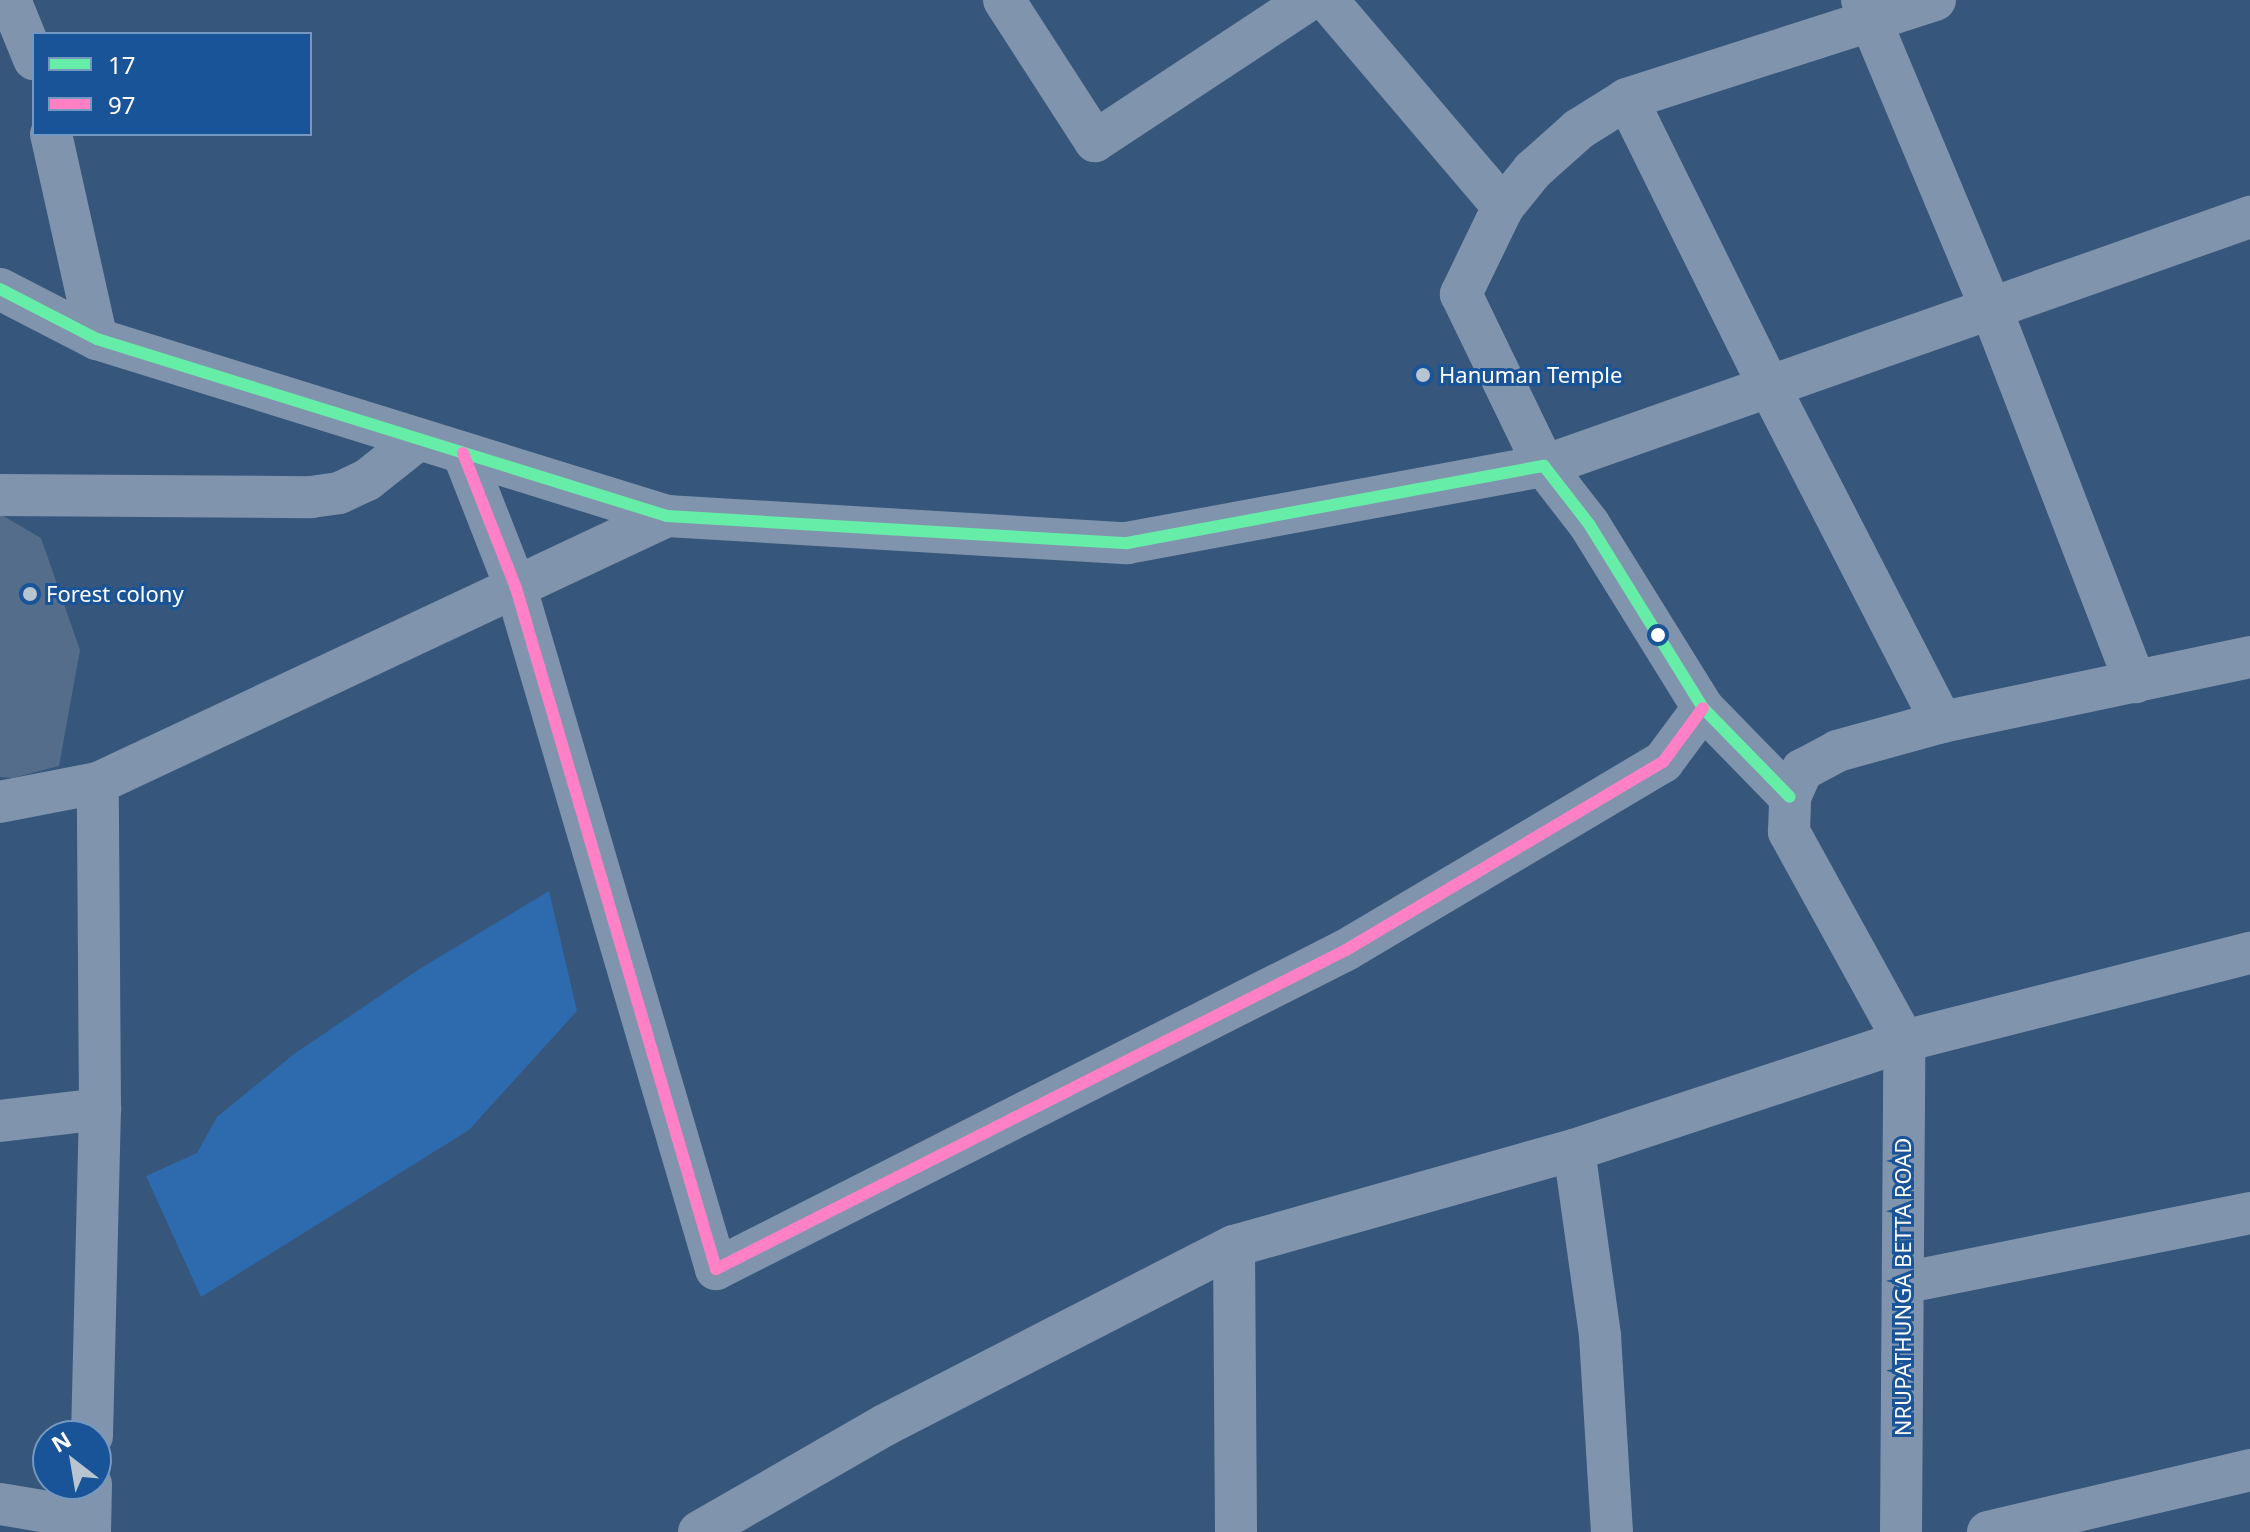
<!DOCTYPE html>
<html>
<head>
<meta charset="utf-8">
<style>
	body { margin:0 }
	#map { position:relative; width:2250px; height:1532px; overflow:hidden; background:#36567b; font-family:"Noto Sans",sans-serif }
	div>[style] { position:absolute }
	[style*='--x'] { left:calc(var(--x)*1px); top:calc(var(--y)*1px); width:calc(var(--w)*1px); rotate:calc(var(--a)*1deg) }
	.green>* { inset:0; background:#2e6aae }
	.building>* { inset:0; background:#536d8a }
	.minor>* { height:42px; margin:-21px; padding:0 21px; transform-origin:21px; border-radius:21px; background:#8095ad }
	.bus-1>* { height:12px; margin:-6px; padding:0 6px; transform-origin:6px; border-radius:6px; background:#66eda8 }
	.bus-2>* { height:12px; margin:-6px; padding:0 6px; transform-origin:6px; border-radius:6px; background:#ff80c5 }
	.dots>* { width:22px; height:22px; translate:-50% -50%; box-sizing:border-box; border:4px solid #195398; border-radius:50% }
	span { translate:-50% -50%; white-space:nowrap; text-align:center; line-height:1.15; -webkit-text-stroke:6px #195398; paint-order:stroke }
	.poi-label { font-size:22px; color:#fff }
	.left { translate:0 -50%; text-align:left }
	.street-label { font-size:22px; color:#fff }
	.legend { position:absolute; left:32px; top:32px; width:280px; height:104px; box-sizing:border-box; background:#195398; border:2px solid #7598c1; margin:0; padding:10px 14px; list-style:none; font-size:24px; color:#fff }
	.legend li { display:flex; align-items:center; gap:16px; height:40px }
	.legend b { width:40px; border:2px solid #7598c1 }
	.north { position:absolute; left:32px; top:1420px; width:80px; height:80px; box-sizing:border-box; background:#195398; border:2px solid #7598c1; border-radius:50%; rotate:329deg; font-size:22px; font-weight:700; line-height:32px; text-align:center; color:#fff }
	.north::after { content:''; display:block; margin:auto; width:28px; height:36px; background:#b9c4d1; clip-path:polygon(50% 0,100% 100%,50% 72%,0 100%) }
</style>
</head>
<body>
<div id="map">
	<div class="green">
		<i style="clip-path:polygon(549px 891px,577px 1011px,469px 1130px,201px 1297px,146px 1176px,197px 1153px,217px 1117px,294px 1054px,421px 968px)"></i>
	</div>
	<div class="building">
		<i style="clip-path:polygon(0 514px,41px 538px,80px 650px,59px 766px,13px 778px,0 777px)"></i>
	</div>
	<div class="minor">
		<i style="--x:10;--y:0;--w:64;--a:67.9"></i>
		<i style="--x:1004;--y:0;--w:168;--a:57.2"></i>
		<i style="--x:1095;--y:141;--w:256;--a:-33.4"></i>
		<i style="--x:1327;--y:0;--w:272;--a:49.6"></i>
		<i style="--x:1862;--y:0;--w:337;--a:67.3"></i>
		<i style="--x:1992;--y:311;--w:398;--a:68.9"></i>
		<i style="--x:1935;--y:0;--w:324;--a:162.2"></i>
		<i style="--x:1627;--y:99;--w:57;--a:148"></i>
		<i style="--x:1579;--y:129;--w:62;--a:138.3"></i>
		<i style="--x:1533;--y:170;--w:48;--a:129"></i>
		<i style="--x:1503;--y:207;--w:97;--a:115.8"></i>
		<i style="--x:1461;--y:294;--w:191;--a:64.2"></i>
		<i style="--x:1544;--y:466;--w:749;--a:-19.43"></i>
		<i style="--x:1627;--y:99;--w:322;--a:63.7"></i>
		<i style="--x:1770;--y:388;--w:376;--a:62.8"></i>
		<i style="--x:51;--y:134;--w:210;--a:77.4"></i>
		<i style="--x:0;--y:289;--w:109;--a:27.3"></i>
		<i style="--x:97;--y:339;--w:597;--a:17.25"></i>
		<i style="--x:667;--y:516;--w:461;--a:3.4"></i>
		<i style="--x:1127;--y:543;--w:424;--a:-10.5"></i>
		<i style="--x:1544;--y:466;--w:73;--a:52.2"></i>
		<i style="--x:1589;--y:524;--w:216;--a:58.2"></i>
		<i style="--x:1703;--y:708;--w:124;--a:45.7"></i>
		<i style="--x:463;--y:453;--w:145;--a:68.6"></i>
		<i style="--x:516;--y:588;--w:710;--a:73.63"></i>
		<i style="--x:716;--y:1269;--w:706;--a:-26.86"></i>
		<i style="--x:1346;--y:950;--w:369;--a:-30.7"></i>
		<i style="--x:1663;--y:762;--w:67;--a:-53.5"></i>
		<i style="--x:0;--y:495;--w:311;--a:0.4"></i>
		<i style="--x:311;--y:497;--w:28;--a:-8"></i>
		<i style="--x:339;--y:493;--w:31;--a:-25"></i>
		<i style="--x:367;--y:480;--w:66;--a:-38.3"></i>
		<i style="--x:0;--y:802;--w:100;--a:-11"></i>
		<i style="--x:0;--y:1121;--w:101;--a:-6.8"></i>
		<i style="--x:1574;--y:1150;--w:188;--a:82"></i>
		<i style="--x:1600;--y:1336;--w:196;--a:86.5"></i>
		<i style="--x:1234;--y:1246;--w:286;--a:89.6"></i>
		<i style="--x:1903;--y:1283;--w:354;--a:-11.4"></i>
		<i style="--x:92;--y:1436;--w:327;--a:-88.6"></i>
		<i style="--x:100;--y:1109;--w:326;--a:-90.4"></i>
		<i style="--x:98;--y:783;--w:629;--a:-25.14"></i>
		<i style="--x:0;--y:1504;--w:91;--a:9.5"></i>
		<i style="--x:90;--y:1532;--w:48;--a:-88.8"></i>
		<i style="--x:699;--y:1532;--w:215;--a:-29.9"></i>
		<i style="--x:885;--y:1425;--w:392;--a:-27.2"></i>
		<i style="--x:1234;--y:1246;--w:353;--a:-15.8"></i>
		<i style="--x:1574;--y:1150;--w:348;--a:-18.3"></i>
		<i style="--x:1904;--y:1041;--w:357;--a:-14.3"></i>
		<i style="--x:1901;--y:1532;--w:491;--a:-89.6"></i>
		<i style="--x:1904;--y:1041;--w:239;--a:-118.8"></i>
		<i style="--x:1789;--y:832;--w:35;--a:-88"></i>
		<i style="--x:1790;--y:797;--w:30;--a:-66"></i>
		<i style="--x:1802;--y:770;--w:40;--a:-28"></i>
		<i style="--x:1837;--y:751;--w:109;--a:-15.4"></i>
		<i style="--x:1942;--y:722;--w:315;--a:-11.9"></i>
		<i style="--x:1988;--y:1532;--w:269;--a:-13.3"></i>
	</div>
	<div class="bus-1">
		<i style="--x:0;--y:289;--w:109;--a:27.3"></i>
		<i style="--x:97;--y:339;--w:597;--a:17.25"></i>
		<i style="--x:667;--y:516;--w:461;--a:3.4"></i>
		<i style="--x:1127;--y:543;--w:424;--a:-10.5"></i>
		<i style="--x:1544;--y:466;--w:73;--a:52.2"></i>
		<i style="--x:1589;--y:524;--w:216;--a:58.2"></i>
		<i style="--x:1703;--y:708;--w:124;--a:45.7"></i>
	</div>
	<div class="bus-2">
		<i style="--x:463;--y:453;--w:145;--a:68.6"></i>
		<i style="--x:516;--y:588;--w:710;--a:73.63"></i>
		<i style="--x:716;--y:1269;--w:706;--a:-26.86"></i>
		<i style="--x:1346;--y:950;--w:369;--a:-30.7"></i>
		<i style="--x:1663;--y:762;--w:67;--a:-53.5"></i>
	</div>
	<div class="dots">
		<i style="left:1423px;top:375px;background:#b9c4d1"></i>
		<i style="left:30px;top:594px;background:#b9c4d1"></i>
		<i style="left:1658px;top:635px;background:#fff"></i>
	</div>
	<div class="poi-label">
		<span class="left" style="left:1439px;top:375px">Hanuman Temple</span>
		<span class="left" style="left:46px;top:594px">Forest colony</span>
	</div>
	<div class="street-label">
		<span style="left:1903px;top:1287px;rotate:-90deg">NRUPATHUNGA BETTA ROAD</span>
	</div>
	<ul class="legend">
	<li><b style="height:10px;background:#66eda8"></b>17</li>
	<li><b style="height:10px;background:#ff80c5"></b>97</li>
	</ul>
	<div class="north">N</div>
</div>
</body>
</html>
